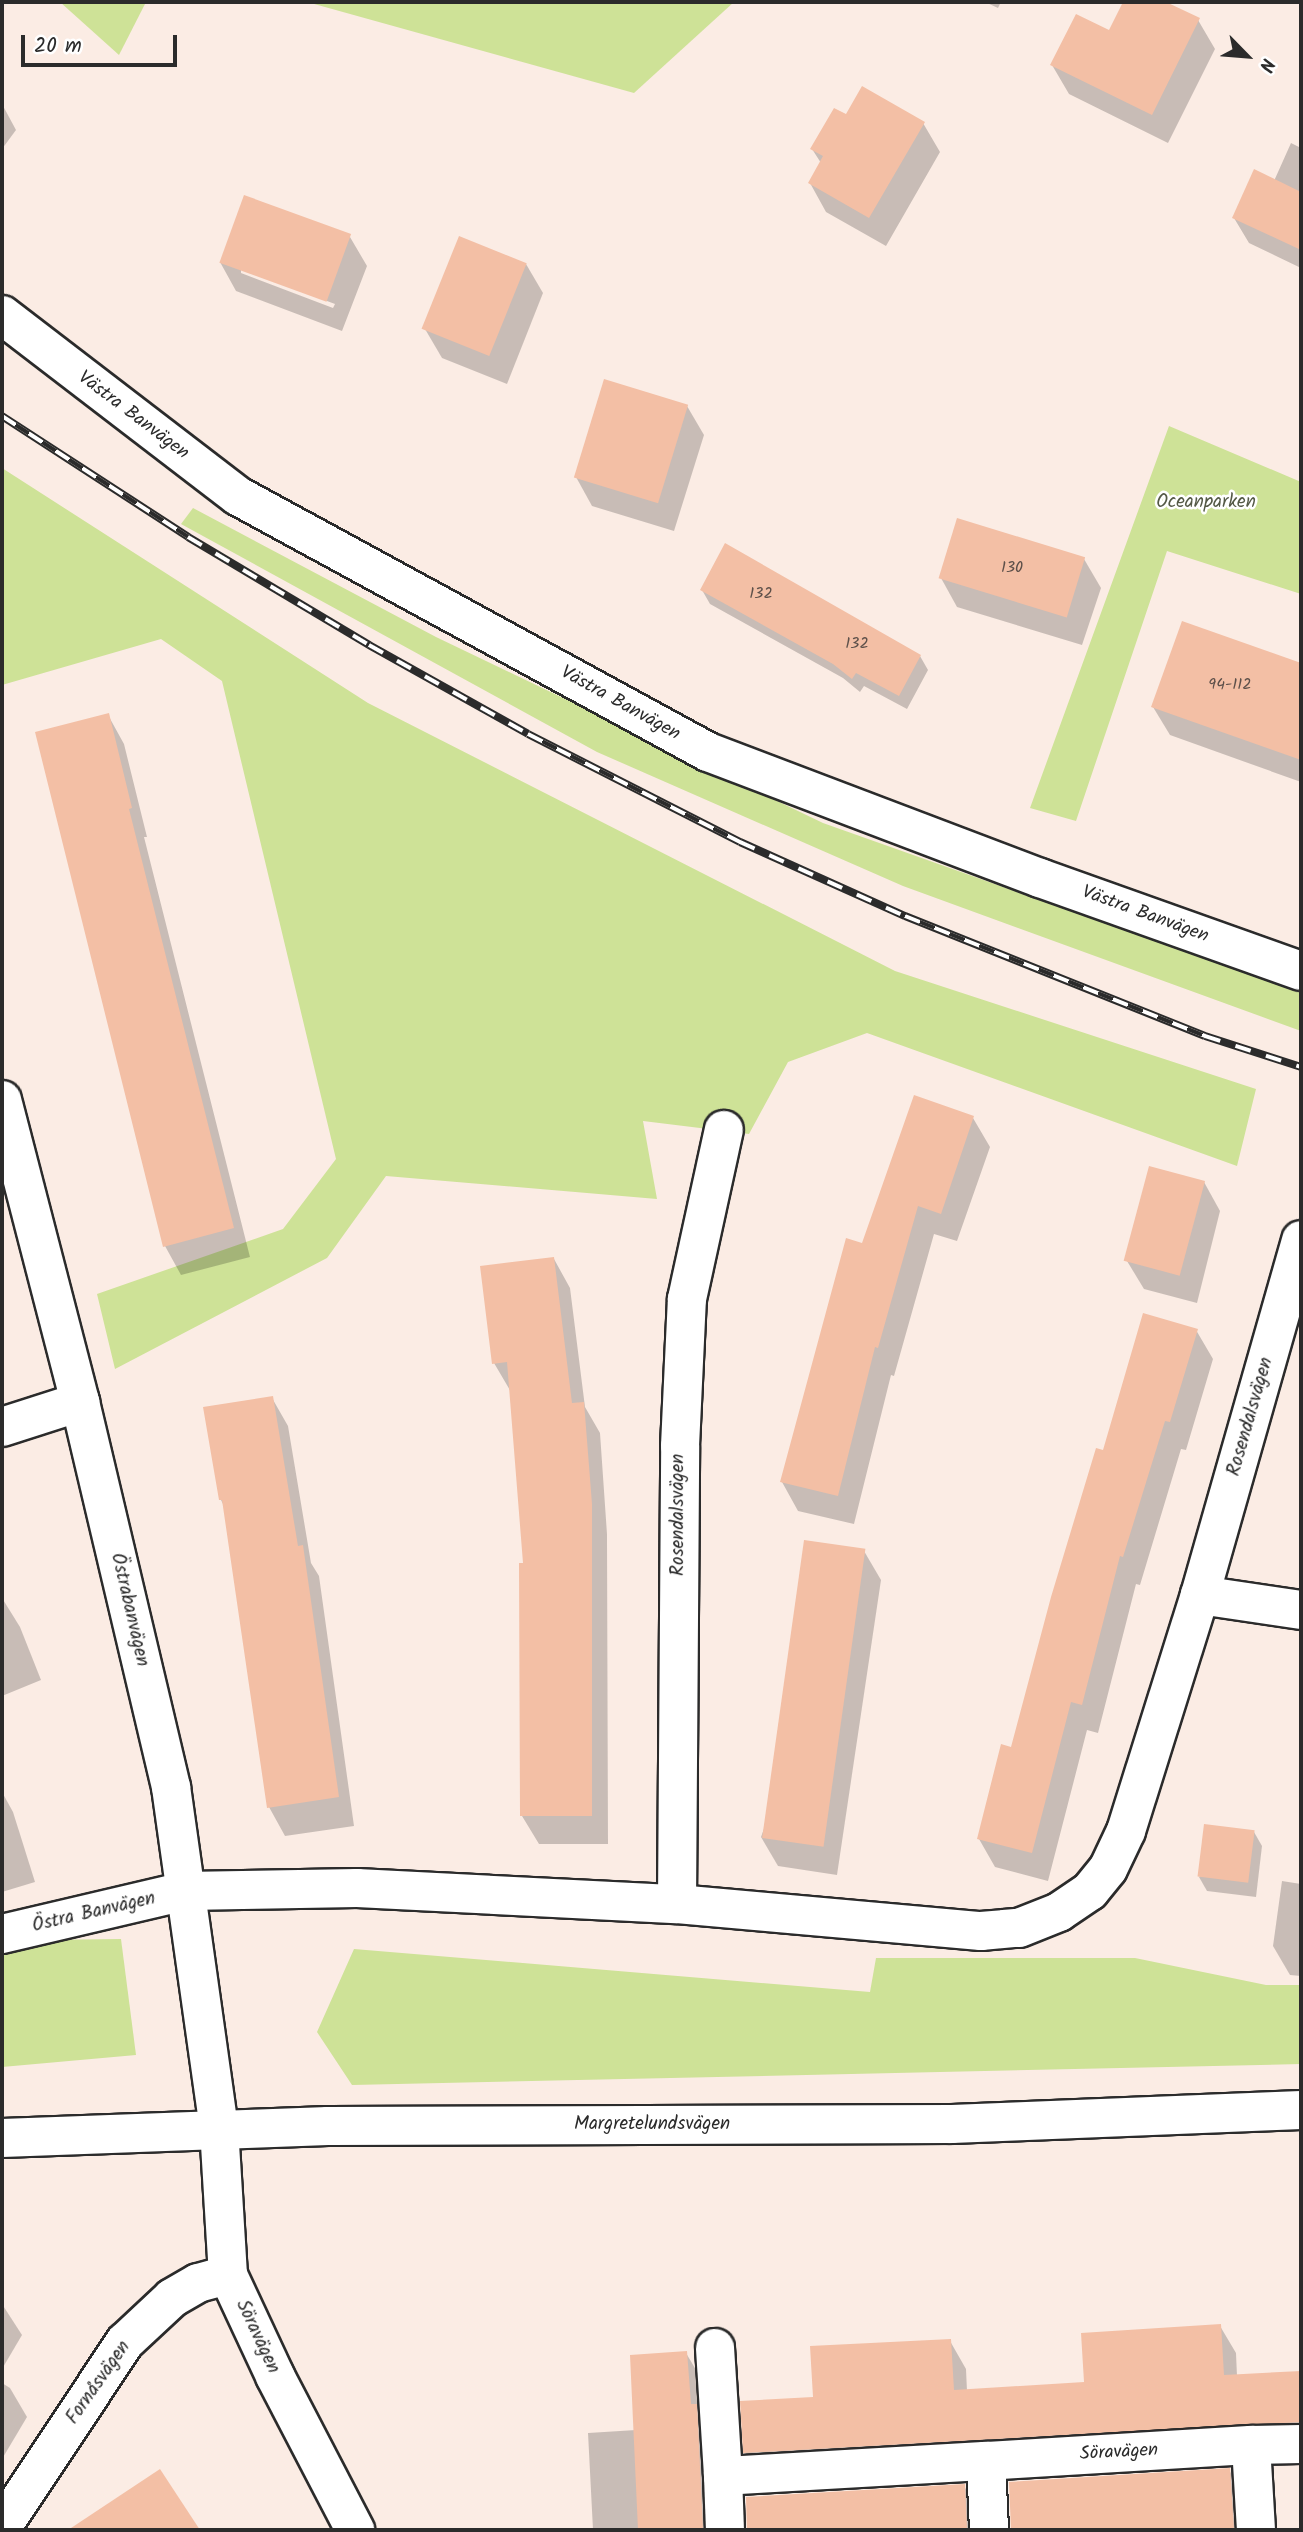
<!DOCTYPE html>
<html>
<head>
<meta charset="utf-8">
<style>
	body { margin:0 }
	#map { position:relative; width:1303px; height:2532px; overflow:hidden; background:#fbece4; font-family:Kalam,sans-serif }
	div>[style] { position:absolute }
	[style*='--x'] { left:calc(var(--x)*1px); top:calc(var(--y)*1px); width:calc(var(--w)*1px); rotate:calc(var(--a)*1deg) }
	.green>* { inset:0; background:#cee297 }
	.shadow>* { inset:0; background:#0003 }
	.building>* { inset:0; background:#f3bfa5; transform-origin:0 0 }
	.roads { filter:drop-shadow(2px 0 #2b2b2b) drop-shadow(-2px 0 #2b2b2b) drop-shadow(0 2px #2b2b2b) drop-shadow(0 -2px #2b2b2b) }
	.minor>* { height:38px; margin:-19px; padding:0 19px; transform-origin:19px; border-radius:19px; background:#fff }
	.rail>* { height:8px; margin-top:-4px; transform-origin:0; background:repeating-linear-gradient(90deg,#fff 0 16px,#2b2b2b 0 32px); box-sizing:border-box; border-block:2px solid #2b2b2b }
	span { translate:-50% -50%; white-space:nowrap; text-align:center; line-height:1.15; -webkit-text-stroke:5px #fff; paint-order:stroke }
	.number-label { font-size:16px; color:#5d504a }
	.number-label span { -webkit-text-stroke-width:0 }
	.street-label { font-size:19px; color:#2b2b2b }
	.park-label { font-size:19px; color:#545946 }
	.frame { position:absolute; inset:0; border:4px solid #2b2b2b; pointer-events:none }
	.north { position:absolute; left:1212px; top:21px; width:70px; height:70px; -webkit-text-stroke:5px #fff; paint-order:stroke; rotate:115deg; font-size:19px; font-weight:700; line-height:28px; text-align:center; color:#2b2b2b }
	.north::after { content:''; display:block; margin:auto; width:24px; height:32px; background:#2b2b2b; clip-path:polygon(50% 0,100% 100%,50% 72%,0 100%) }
	.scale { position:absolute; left:21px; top:35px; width:156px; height:32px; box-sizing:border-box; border:4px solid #2b2b2b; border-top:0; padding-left:9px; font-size:21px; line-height:24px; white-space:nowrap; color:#2b2b2b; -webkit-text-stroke:5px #fff; paint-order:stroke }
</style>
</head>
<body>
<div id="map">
	<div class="green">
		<i style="clip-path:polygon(60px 2px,146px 2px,119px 55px)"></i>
		<i style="clip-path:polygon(307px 2px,734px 2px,634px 93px)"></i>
		<i style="clip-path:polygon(1169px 426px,1301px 482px,1301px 594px,1167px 551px,1076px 821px,1030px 808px)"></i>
		<i style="clip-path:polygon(2px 468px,368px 703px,895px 971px,1256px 1089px,1237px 1166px,867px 1033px,788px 1062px,749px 1134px,643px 1121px,657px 1199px,386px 1176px,327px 1258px,115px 1369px,97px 1294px,283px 1229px,336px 1159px,222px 681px,161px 639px,2px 685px)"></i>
		<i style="clip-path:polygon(193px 508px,436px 637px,823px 823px,1301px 993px,1301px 1031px,903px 886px,597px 752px,181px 524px)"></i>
		<i style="clip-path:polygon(121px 1939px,136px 2055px,2px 2067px,2px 1949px,40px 1940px)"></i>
		<i style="clip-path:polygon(354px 1949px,870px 1992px,876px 1958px,1135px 1958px,1266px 1985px,1301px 1985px,1301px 2064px,352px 2085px,317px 2032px)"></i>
	</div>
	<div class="shadow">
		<i style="clip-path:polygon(985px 2px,1001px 2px,998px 8px)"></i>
		<i style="clip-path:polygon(1125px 2px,1162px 2px,1198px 20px,1215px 49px,1168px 143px,1069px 94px,1052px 65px,1109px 32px)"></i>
		<i style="clip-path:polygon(2px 104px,16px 130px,2px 149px)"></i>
		<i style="clip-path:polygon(847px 117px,923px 123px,940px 152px,886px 246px,826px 212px,810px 183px,821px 163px,812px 149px)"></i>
		<i style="clip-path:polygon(1291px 143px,1301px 148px,1301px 268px,1249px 243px,1234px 218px,1274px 181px)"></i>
		<i style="clip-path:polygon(evenodd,350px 237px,367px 266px,342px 331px,236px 291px,220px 262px,350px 237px,241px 269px,335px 304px,333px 308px,241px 273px,241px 269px)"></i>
		<i style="clip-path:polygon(526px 264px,543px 293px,507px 384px,442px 358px,425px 329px)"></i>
		<i style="clip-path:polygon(687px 406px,704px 435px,674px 531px,592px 506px,576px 477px)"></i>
		<i style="clip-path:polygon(1084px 559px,1101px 588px,1082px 645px,957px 607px,941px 578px)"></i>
		<i style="clip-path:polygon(702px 590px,920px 656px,928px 670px,907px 709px,864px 686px,860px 692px,843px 678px,710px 604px)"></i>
		<i style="clip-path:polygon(1183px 623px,1301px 665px,1301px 782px,1170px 735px,1153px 707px)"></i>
		<i style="clip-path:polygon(108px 715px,124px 744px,147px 837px,144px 837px,250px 1257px,181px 1275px,165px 1246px)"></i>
		<i style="clip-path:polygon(973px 1118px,990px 1147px,957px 1241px,934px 1234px,894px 1376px,891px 1375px,854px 1524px,798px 1511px,782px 1482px,863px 1245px)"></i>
		<i style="clip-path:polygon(1204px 1182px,1220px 1211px,1197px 1303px,1144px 1289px,1127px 1261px)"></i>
		<i style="clip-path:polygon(554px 1259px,570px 1288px,585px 1407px,600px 1433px,607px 1534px,608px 1844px,539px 1844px,522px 1816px,525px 1564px,511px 1392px,494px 1363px)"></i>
		<i style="clip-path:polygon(1196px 1330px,1213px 1359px,1186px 1450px,1181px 1449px,1140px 1585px,1136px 1584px,1098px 1733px,1087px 1730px,1048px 1881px,995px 1867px,979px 1839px,1012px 1749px,1104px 1452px)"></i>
		<i style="clip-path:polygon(272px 1398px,288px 1426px,311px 1563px,319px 1576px,354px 1826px,285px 1836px,269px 1807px,224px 1506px,221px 1500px)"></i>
		<i style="clip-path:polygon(864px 1551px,881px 1580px,837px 1875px,778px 1866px,761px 1837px)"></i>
		<i style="clip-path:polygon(2px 1598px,20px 1627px,41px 1680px,2px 1696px)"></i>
		<i style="clip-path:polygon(2px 1792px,13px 1812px,35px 1882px,2px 1892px)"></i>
		<i style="clip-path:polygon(1254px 1832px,1262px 1846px,1256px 1897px,1207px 1891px,1199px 1877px)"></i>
		<i style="clip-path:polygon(1282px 1881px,1301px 1884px,1301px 1976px,1290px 1975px,1273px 1946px)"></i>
		<i style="clip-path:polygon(2px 2304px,22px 2335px,2px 2369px)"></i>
		<i style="clip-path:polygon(1220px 2326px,1236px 2353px,1237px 2376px,1301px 2373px,1301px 2449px,761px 2480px,745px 2452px,815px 2399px,950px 2341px,966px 2369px,967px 2391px,1086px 2384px)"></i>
		<i style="clip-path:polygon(686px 2353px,702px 2380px,716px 2530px,593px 2530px,588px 2433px,636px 2430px)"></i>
		<i style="clip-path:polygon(2px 2383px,10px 2388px,27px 2417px,2px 2459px)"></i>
		<i style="clip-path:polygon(1229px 2470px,1245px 2497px,1247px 2530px,1012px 2530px,1011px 2483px)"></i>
		<i style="clip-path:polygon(159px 2472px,198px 2530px,98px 2530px,91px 2517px)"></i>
		<i style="clip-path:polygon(964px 2486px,980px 2513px,981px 2530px,748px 2530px,747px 2498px)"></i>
	</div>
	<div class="building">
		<i style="clip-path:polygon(1123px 2px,1166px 2px,1200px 18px,1152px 115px,1050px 65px,1076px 14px,1109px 30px)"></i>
		<i style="clip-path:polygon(862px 86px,925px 122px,869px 218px,808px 183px,823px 156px,810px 149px,834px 108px,846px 114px)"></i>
		<i style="clip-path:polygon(1254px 169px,1301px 192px,1301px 250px,1232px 218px)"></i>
		<i style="left:244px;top:195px;width:114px;height:72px;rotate:20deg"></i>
		<i style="left:459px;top:236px;width:73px;height:100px;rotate:22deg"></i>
		<i style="left:604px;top:379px;width:88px;height:103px;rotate:17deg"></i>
		<i style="left:957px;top:518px;width:134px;height:63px;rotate:17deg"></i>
		<i style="clip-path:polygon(725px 543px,921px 655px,899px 696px,856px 673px,852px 679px,833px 664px,700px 590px)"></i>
		<i style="clip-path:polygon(1182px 621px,1301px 663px,1301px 760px,1151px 707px)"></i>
		<i style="clip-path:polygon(109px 713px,132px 808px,129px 809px,234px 1228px,163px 1247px,35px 732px)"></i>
		<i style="clip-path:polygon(914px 1095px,974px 1116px,941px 1214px,918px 1206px,878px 1348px,875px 1347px,838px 1496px,780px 1482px,846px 1238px,862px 1243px)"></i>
		<i style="left:1149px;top:1166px;width:58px;height:98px;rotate:15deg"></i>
		<i style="clip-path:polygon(554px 1257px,572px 1403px,584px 1402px,592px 1504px,592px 1816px,520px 1816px,519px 1563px,523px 1563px,507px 1362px,492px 1364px,480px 1266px)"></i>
		<i style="clip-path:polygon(1143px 1313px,1198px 1329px,1170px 1422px,1165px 1421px,1123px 1557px,1120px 1556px,1082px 1705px,1071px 1702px,1032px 1853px,977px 1839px,1001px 1744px,1011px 1747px,1051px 1597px,1096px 1448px,1103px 1450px)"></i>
		<i style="clip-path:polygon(273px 1396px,298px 1546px,303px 1545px,339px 1797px,267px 1808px,222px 1500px,219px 1500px,203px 1407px)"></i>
		<i style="left:804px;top:1540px;width:62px;height:301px;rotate:8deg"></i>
		<i style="left:1204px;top:1824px;width:51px;height:53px;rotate:7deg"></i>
		<i style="clip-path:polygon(1221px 2324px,1224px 2375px,1301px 2371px,1301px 2422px,743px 2453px,740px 2401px,813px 2397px,810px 2346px,951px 2339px,954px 2390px,1084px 2382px,1081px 2333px)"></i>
		<i style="clip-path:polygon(687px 2351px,691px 2404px,697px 2404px,703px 2530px,638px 2530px,630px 2355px)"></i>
		<i style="clip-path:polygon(1230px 2468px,1234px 2530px,1011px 2530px,1009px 2482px)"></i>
		<i style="clip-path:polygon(160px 2469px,200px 2530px,68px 2530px)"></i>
		<i style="clip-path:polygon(965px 2484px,967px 2530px,747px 2530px,746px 2497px)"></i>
	</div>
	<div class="roads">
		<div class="minor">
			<i style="--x:2;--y:315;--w:297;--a:37.5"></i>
			<i style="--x:238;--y:496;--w:535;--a:28.58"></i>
			<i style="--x:708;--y:752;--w:355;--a:20.8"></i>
			<i style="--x:1040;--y:878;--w:277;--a:19.6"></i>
			<i style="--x:2;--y:1100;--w:312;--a:75.5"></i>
			<i style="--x:80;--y:1402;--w:396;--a:76.7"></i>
			<i style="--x:171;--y:1787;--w:344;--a:82"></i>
			<i style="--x:219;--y:2128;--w:147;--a:86.5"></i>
			<i style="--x:228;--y:2275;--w:111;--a:65"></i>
			<i style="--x:275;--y:2376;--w:174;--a:62.5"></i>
			<i style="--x:2;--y:1427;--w:82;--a:-17.8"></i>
			<i style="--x:1200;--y:1595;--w:102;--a:8.4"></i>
			<i style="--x:677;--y:1904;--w:458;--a:-89.6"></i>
			<i style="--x:680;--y:1446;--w:147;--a:-87.3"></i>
			<i style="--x:687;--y:1299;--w:173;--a:-77.7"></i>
			<i style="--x:2;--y:1934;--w:188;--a:-13.2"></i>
			<i style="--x:185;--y:1891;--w:172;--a:-1"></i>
			<i style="--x:357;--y:1888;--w:320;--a:2.9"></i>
			<i style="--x:677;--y:1904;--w:305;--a:5.1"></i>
			<i style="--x:981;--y:1931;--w:38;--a:-5"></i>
			<i style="--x:1019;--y:1928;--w:43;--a:-21.8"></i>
			<i style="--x:1059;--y:1912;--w:37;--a:-34"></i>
			<i style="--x:1090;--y:1891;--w:28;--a:-51"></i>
			<i style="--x:1108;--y:1869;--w:42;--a:-64.7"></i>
			<i style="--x:1126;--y:1831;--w:247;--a:-72.6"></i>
			<i style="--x:1200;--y:1595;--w:369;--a:-74.1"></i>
			<i style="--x:2;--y:2138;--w:326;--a:-2.1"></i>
			<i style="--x:328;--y:2126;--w:624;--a:-0.18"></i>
			<i style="--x:952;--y:2124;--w:349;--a:-2.3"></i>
			<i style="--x:715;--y:2348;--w:128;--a:86.4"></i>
			<i style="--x:723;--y:2476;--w:263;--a:-3.3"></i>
			<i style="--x:723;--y:2476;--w:54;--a:87.9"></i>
			<i style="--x:2;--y:2527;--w:222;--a:-56.4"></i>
			<i style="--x:125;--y:2342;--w:64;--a:-43.1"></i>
			<i style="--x:172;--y:2298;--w:30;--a:-30"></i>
			<i style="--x:198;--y:2283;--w:31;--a:-15"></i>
			<i style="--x:989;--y:2530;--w:69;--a:-92.5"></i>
			<i style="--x:986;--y:2461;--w:265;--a:-3.5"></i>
			<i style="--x:1256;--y:2530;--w:85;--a:-93.4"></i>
			<i style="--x:1251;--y:2445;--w:50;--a:-1.1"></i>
		</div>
	</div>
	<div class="rail">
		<i style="--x:2;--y:416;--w:222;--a:33"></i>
		<i style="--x:188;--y:537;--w:211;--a:30.8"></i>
		<i style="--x:369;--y:645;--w:182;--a:29.2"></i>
		<i style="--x:528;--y:734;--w:238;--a:27"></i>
		<i style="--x:740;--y:842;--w:181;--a:24.2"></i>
		<i style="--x:905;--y:916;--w:323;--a:21.8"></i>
		<i style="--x:1205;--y:1036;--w:101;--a:17.9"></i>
	</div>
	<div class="number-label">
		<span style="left:1012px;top:568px">130</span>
		<span style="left:761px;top:594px">132</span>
		<span style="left:857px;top:644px">132</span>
		<span style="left:1230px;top:685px">94-112</span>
	</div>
	<div class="street-label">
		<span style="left:133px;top:416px;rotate:37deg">Västra Banvägen</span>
		<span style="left:620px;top:704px;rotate:29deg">Västra Banvägen</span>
		<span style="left:1145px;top:915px;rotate:20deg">Västra Banvägen</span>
		<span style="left:1251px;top:1417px;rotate:-74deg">Rosendalsvägen</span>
		<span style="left:679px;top:1515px;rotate:-90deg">Rosendalsvägen</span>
		<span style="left:129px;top:1610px;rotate:77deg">Östrabanvägen</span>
		<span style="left:94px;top:1913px;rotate:-13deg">Östra Banvägen</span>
		<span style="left:652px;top:2125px">Margretelundsvägen</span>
		<span style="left:257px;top:2337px;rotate:65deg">Söravägen</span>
		<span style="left:99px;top:2383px;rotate:-55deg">Fornåsvägen</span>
		<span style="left:1119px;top:2453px;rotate:-3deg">Söravägen</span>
	</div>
	<div class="park-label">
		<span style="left:1206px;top:503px">Oceanparken</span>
	</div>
	<div class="frame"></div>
	<div class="north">N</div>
	<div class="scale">20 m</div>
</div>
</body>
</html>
